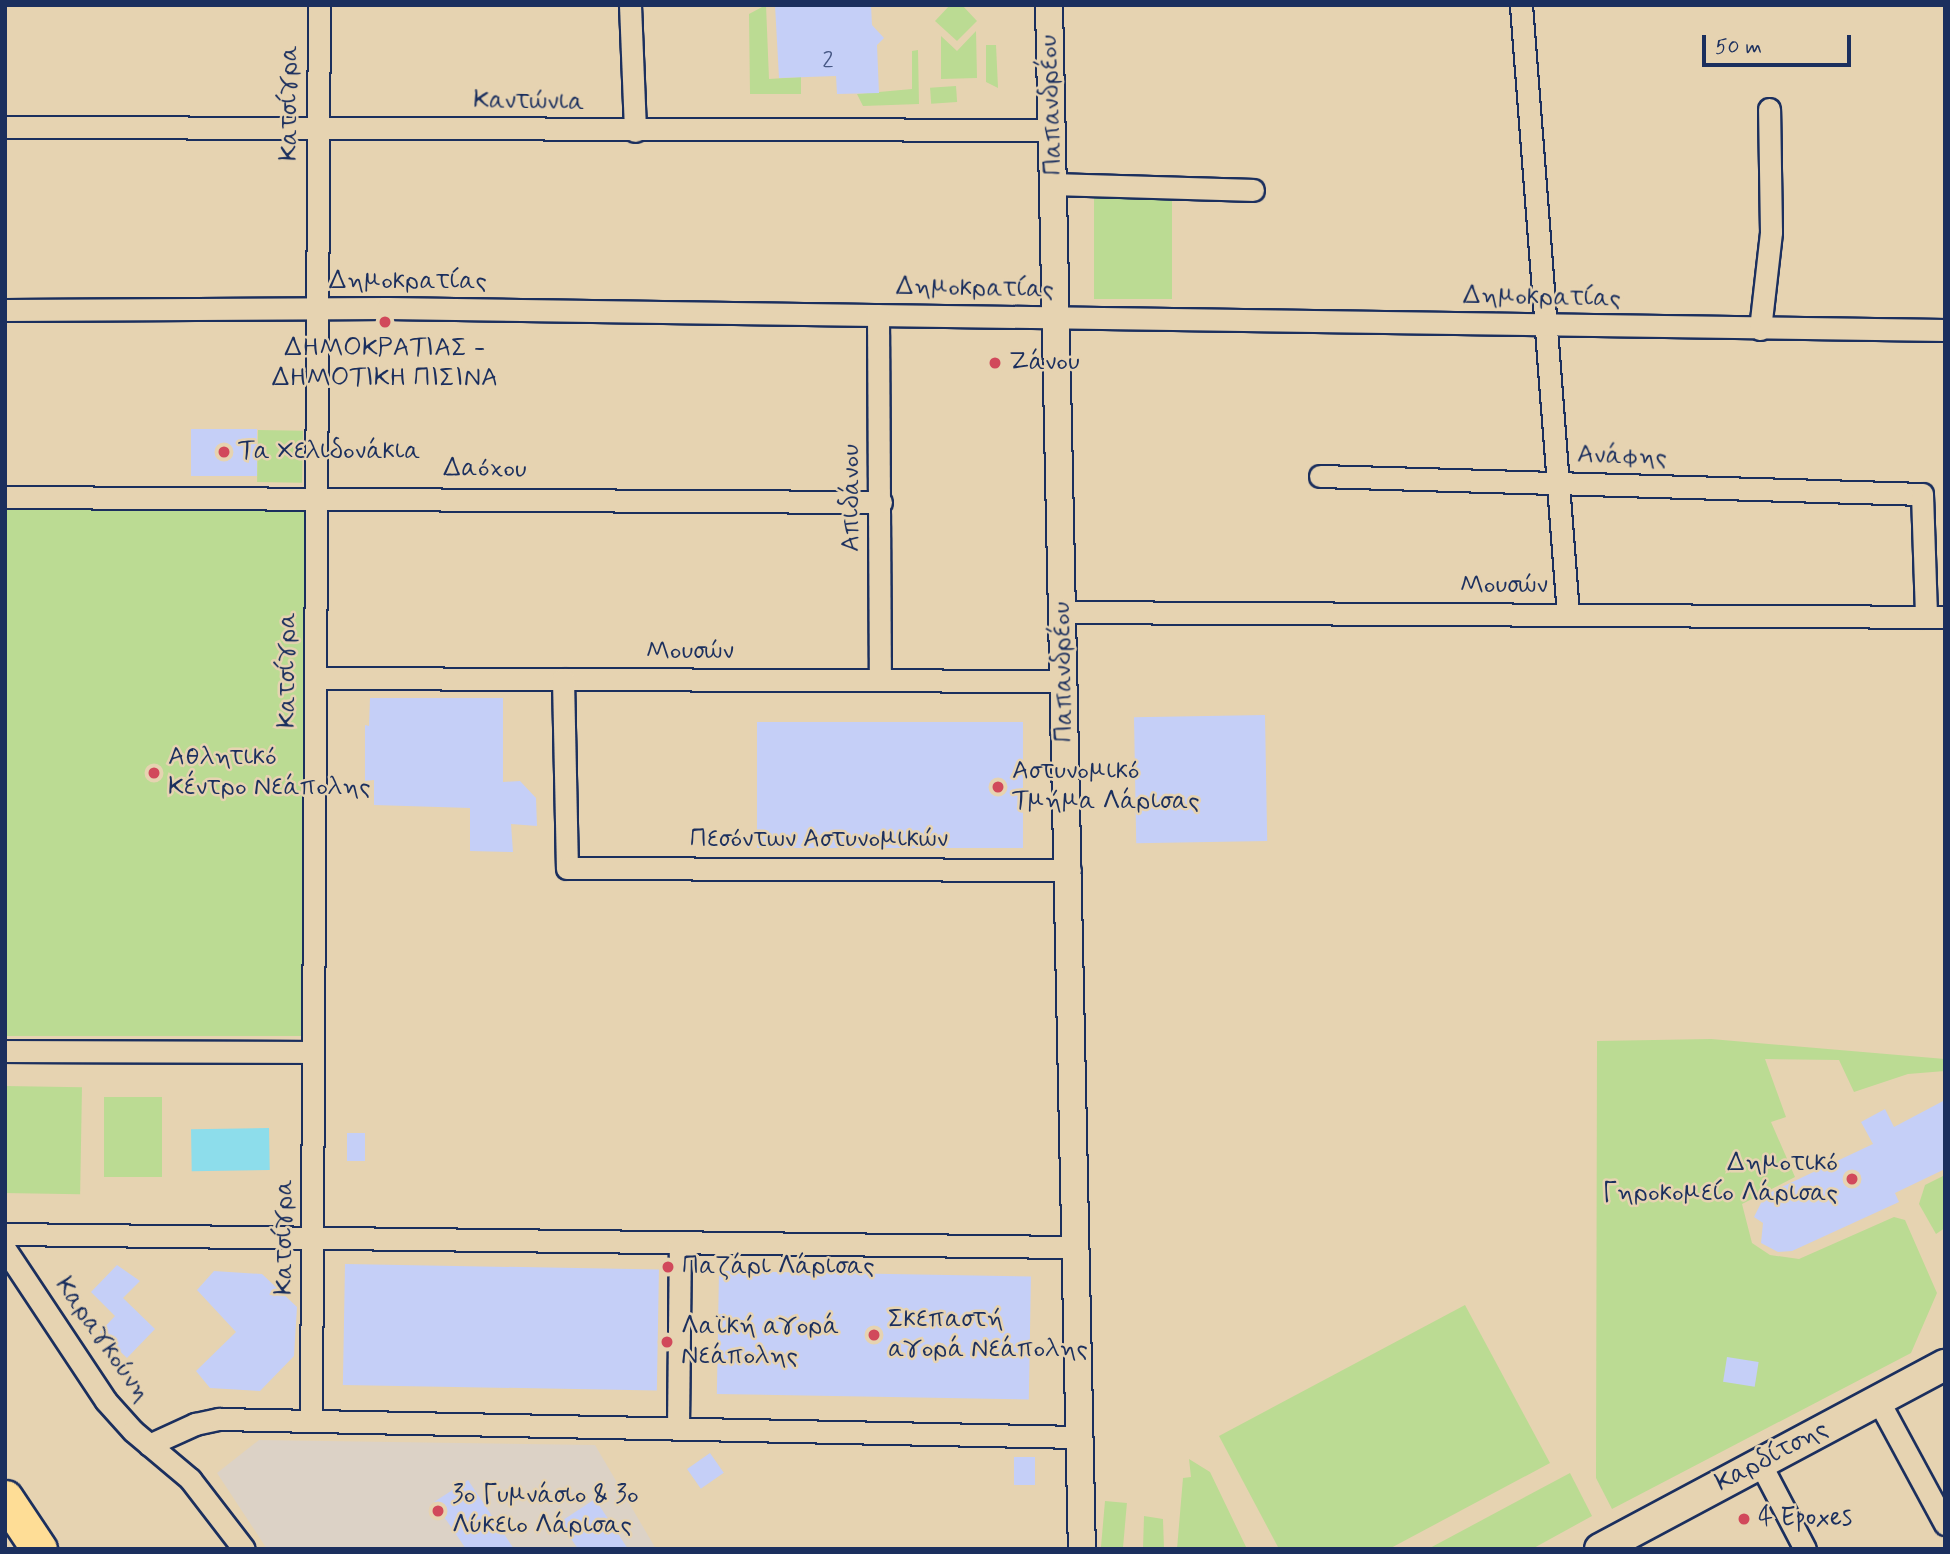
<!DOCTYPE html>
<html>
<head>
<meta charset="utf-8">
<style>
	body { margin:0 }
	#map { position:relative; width:1950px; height:1554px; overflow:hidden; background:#e6d3b1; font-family:Mynerve,sans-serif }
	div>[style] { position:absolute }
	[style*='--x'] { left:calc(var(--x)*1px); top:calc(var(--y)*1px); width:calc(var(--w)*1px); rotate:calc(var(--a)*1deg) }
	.built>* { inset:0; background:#dcd2c6 }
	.green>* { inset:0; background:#bbdb93; transform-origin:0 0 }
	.water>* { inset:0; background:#8dddeb; transform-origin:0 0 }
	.building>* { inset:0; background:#c5cff7; transform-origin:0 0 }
	.roads { filter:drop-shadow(2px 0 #1b2f5e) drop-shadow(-2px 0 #1b2f5e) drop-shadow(0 2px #1b2f5e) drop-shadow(0 -2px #1b2f5e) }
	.minor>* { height:21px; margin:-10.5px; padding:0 10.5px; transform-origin:10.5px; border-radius:10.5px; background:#e6d3b1 }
	.tertiary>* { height:26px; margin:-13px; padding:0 13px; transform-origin:13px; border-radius:13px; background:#e6d3b1 }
	.secondary>* { height:30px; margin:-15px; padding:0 15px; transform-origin:15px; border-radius:15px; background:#e6d3b1 }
	.trunk>* { height:35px; margin:-17.5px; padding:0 17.5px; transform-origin:17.5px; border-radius:17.5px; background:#fedd96 }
	.dots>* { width:19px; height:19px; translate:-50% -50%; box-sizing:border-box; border:4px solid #e6d3b1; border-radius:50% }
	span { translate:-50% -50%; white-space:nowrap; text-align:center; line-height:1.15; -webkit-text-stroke:5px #e6d3b1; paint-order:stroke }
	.number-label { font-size:23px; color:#465784 }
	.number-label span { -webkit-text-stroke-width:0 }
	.street-label { font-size:26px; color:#1b2f5e }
	.poi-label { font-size:26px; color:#1b2f5e }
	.left { translate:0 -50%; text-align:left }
	.right { translate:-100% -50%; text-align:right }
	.frame { position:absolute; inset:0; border:7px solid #1b2f5e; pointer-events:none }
	.scale { position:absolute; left:1702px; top:35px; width:149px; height:32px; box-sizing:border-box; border:4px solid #1b2f5e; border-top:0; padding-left:9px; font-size:21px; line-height:24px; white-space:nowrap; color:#1b2f5e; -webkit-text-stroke:5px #e6d3b1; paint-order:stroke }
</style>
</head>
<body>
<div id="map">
	<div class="built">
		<i style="clip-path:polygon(259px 1440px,595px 1445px,656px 1549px,267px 1549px,217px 1473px)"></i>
	</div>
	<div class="green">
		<i style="clip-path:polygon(766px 5px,769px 79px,801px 77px,801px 94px,750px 94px,749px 14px)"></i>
		<i style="clip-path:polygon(950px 5px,962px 5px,977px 21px,957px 41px,935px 21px)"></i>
		<i style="clip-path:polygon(976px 31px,977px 78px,941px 79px,941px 36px,957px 51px)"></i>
		<i style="clip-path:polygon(986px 45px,996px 45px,998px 88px,986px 82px)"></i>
		<i style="clip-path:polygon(918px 50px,919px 104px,863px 106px,857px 94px,912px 89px,912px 51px)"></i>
		<i style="left:956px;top:86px;width:16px;height:26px;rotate:86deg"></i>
		<i style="left:1094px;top:198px;width:78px;height:101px"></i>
		<i style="left:258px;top:430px;width:45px;height:52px;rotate:1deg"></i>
		<i style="left:5px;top:508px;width:300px;height:528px"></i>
		<i style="clip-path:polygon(1711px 1039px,1945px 1059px,1945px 1071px,1908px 1074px,1854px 1092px,1839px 1060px,1765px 1059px,1786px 1117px,1771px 1122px,1795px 1177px,1742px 1204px,1752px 1243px,1770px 1255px,1799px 1259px,1894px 1217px,1905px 1220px,1937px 1293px,1911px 1353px,1612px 1509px,1596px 1478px,1597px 1041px)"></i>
		<i style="left:5px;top:1086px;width:77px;height:107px;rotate:1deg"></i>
		<i style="left:104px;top:1097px;width:58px;height:80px"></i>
		<i style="clip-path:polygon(1945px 1175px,1945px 1228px,1936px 1234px,1919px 1204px,1925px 1185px)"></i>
		<i style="clip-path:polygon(1465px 1305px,1550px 1463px,1389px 1549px,1279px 1549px,1219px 1436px)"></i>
		<i style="clip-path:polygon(1189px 1459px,1210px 1472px,1247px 1549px,1177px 1549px,1183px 1478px,1191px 1477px)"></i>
		<i style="clip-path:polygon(1570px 1473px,1592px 1516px,1532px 1549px,1428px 1549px)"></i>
		<i style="left:1105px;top:1501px;width:22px;height:48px;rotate:5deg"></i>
		<i style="clip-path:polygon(1144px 1516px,1163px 1519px,1164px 1549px,1143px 1549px)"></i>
	</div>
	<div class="water">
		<i style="left:269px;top:1128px;width:42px;height:78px;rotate:89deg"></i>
	</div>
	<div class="building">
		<i style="clip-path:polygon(775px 5px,871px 5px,872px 25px,884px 38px,877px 45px,879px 93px,837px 94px,836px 76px,779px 78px)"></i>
		<i style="left:191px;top:429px;width:66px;height:47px"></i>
		<i style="clip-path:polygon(370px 698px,503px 698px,503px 782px,520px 781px,536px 798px,537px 826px,511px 824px,513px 852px,470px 851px,470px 808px,374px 805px,374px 780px,365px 781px,365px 725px,369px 726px)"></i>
		<i style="left:1265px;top:715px;width:126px;height:131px;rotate:89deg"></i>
		<i style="left:1023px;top:722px;width:126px;height:266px;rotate:90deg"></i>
		<i style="clip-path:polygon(1945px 1100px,1945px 1169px,1895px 1193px,1899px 1202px,1792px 1251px,1778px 1252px,1761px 1243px,1763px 1223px,1754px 1217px,1765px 1195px,1873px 1144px,1861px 1122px,1885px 1109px,1894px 1127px)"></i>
		<i style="left:347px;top:1133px;width:18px;height:28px"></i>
		<i style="left:345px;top:1264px;width:314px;height:121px;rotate:1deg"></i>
		<i style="clip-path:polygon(117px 1265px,140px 1281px,123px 1298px,155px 1329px,127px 1358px,100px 1332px,115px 1316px,91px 1292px)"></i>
		<i style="clip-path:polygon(214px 1271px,262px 1274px,297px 1307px,294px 1356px,260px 1391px,210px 1388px,196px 1371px,236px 1332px,197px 1290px)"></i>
		<i style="left:719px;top:1271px;width:312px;height:123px;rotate:1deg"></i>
		<i style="left:1727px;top:1357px;width:32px;height:25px;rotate:9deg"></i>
		<i style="left:710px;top:1453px;width:24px;height:28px;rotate:55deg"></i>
		<i style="left:1014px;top:1457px;width:21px;height:28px"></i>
		<i style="clip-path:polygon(468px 1480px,514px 1549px,466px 1549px,434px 1502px)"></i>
		<i style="clip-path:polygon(595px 1499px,628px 1549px,578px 1549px,560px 1522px)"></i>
	</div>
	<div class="roads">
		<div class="minor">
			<i style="--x:630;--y:5;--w:126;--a:87.7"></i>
			<i style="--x:1521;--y:5;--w:611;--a:85.59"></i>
			<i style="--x:5;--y:127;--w:1048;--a:0.16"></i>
			<i style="--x:1054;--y:184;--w:199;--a:1.7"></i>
			<i style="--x:5;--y:310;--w:382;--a:-0.3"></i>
			<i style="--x:387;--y:308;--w:1558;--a:0.81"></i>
			<i style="--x:878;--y:315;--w:365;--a:89.7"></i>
			<i style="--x:1760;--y:329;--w:98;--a:-83.5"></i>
			<i style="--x:1771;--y:232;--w:123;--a:-90.9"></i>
			<i style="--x:1320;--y:476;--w:602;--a:1.71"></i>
			<i style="--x:1922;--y:494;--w:123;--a:88.1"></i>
			<i style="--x:5;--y:497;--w:876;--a:0.33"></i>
			<i style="--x:1062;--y:612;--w:883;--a:0.32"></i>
			<i style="--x:316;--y:678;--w:748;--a:0.23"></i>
			<i style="--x:563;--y:679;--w:189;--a:88.8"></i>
			<i style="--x:567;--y:868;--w:503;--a:0.23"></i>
			<i style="--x:5;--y:1051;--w:306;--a:0.2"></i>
			<i style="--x:5;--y:1234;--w:1071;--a:0.7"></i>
			<i style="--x:5;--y:1249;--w:182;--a:56.4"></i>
			<i style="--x:106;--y:1401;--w:40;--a:48"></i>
			<i style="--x:133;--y:1431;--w:75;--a:40.1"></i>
			<i style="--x:190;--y:1479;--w:88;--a:52.4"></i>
			<i style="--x:1878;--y:1400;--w:141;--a:61.6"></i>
			<i style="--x:311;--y:1418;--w:1413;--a:-89.68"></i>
			<i style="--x:678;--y:1427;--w:183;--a:-89.4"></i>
			<i style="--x:149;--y:1445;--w:51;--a:-24.5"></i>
			<i style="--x:195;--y:1424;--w:25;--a:-12"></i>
			<i style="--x:219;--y:1419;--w:862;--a:1.2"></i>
			<i style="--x:1760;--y:1463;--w:97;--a:62.4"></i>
		</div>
		<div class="tertiary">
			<i style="--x:1049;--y:5;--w:1544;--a:88.78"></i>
		</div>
		<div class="secondary">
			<i style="--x:1600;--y:1549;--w:391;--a:-28.1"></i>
		</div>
		<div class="trunk">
			<i style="--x:5;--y:1498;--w:61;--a:56.3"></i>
		</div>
	</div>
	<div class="dots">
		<i style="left:385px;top:322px;background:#d1495b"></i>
		<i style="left:995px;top:363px;background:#d1495b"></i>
		<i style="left:224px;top:452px;background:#d1495b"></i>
		<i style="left:154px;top:773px;background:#d1495b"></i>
		<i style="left:998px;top:787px;background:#d1495b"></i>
		<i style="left:1852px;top:1179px;background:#d1495b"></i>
		<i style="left:668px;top:1267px;background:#d1495b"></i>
		<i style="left:874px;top:1335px;background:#d1495b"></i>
		<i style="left:667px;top:1342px;background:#d1495b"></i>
		<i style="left:438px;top:1511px;background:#d1495b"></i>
		<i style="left:1744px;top:1519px;background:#d1495b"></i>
	</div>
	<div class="number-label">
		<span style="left:828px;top:61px">2</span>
	</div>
	<div class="street-label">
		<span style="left:529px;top:102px;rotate:1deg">Καντώνια</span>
		<span style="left:290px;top:103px;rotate:-90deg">Κατσίγρα</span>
		<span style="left:1052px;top:105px;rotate:-92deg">Παπανδρέου</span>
		<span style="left:408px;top:282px">Δημοκρατίας</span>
		<span style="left:975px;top:289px;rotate:1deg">Δημοκρατίας</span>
		<span style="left:1542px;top:298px;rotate:1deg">Δημοκρατίας</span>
		<span style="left:1622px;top:457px;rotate:2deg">Ανάφης</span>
		<span style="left:485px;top:470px;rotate:1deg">Δαόχου</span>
		<span style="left:852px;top:498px;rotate:-90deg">Απιδάνου</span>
		<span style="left:1504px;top:586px">Μουσών</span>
		<span style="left:690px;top:652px">Μουσών</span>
		<span style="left:288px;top:670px;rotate:-90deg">Κατσίγρα</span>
		<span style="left:1064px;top:672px;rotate:-91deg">Παπανδρέου</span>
		<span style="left:819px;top:840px">Πεσόντων Αστυνομικών</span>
		<span style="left:285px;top:1237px;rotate:-90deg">Κατσίγρα</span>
		<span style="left:102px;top:1340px;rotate:55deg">Καραγκούνη</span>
		<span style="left:1772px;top:1457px;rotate:-28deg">Καρδίτσης</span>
	</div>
	<div class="poi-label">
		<span style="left:385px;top:364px">ΔΗΜΟΚΡΑΤΙΑΣ -<br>ΔΗΜΟΤΙΚΗ ΠΙΣΙΝΑ</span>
		<span class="left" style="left:1009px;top:363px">Ζάνου</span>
		<span class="left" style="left:238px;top:452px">Τα Χελιδονάκια</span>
		<span class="left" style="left:168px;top:773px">Αθλητικό<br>Κέντρο Νεάπολης</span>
		<span class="left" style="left:1012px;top:787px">Αστυνομικό<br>Τμήμα Λάρισας</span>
		<span class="right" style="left:1838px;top:1179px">Δημοτικό<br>Γηροκομείο Λάρισας</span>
		<span class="left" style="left:682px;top:1267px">Παζάρι Λάρισας</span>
		<span class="left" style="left:888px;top:1335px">Σκεπαστή<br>αγορά Νεάπολης</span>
		<span class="left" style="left:681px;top:1342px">Λαϊκή αγορά<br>Νεάπολης</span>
		<span class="left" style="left:452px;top:1511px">3ο Γυμνάσιο &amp; 3ο<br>Λύκειο Λάρισας</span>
		<span class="left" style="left:1758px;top:1519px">4 Epoxes</span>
	</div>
	<div class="frame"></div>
	<div class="scale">50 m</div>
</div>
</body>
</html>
